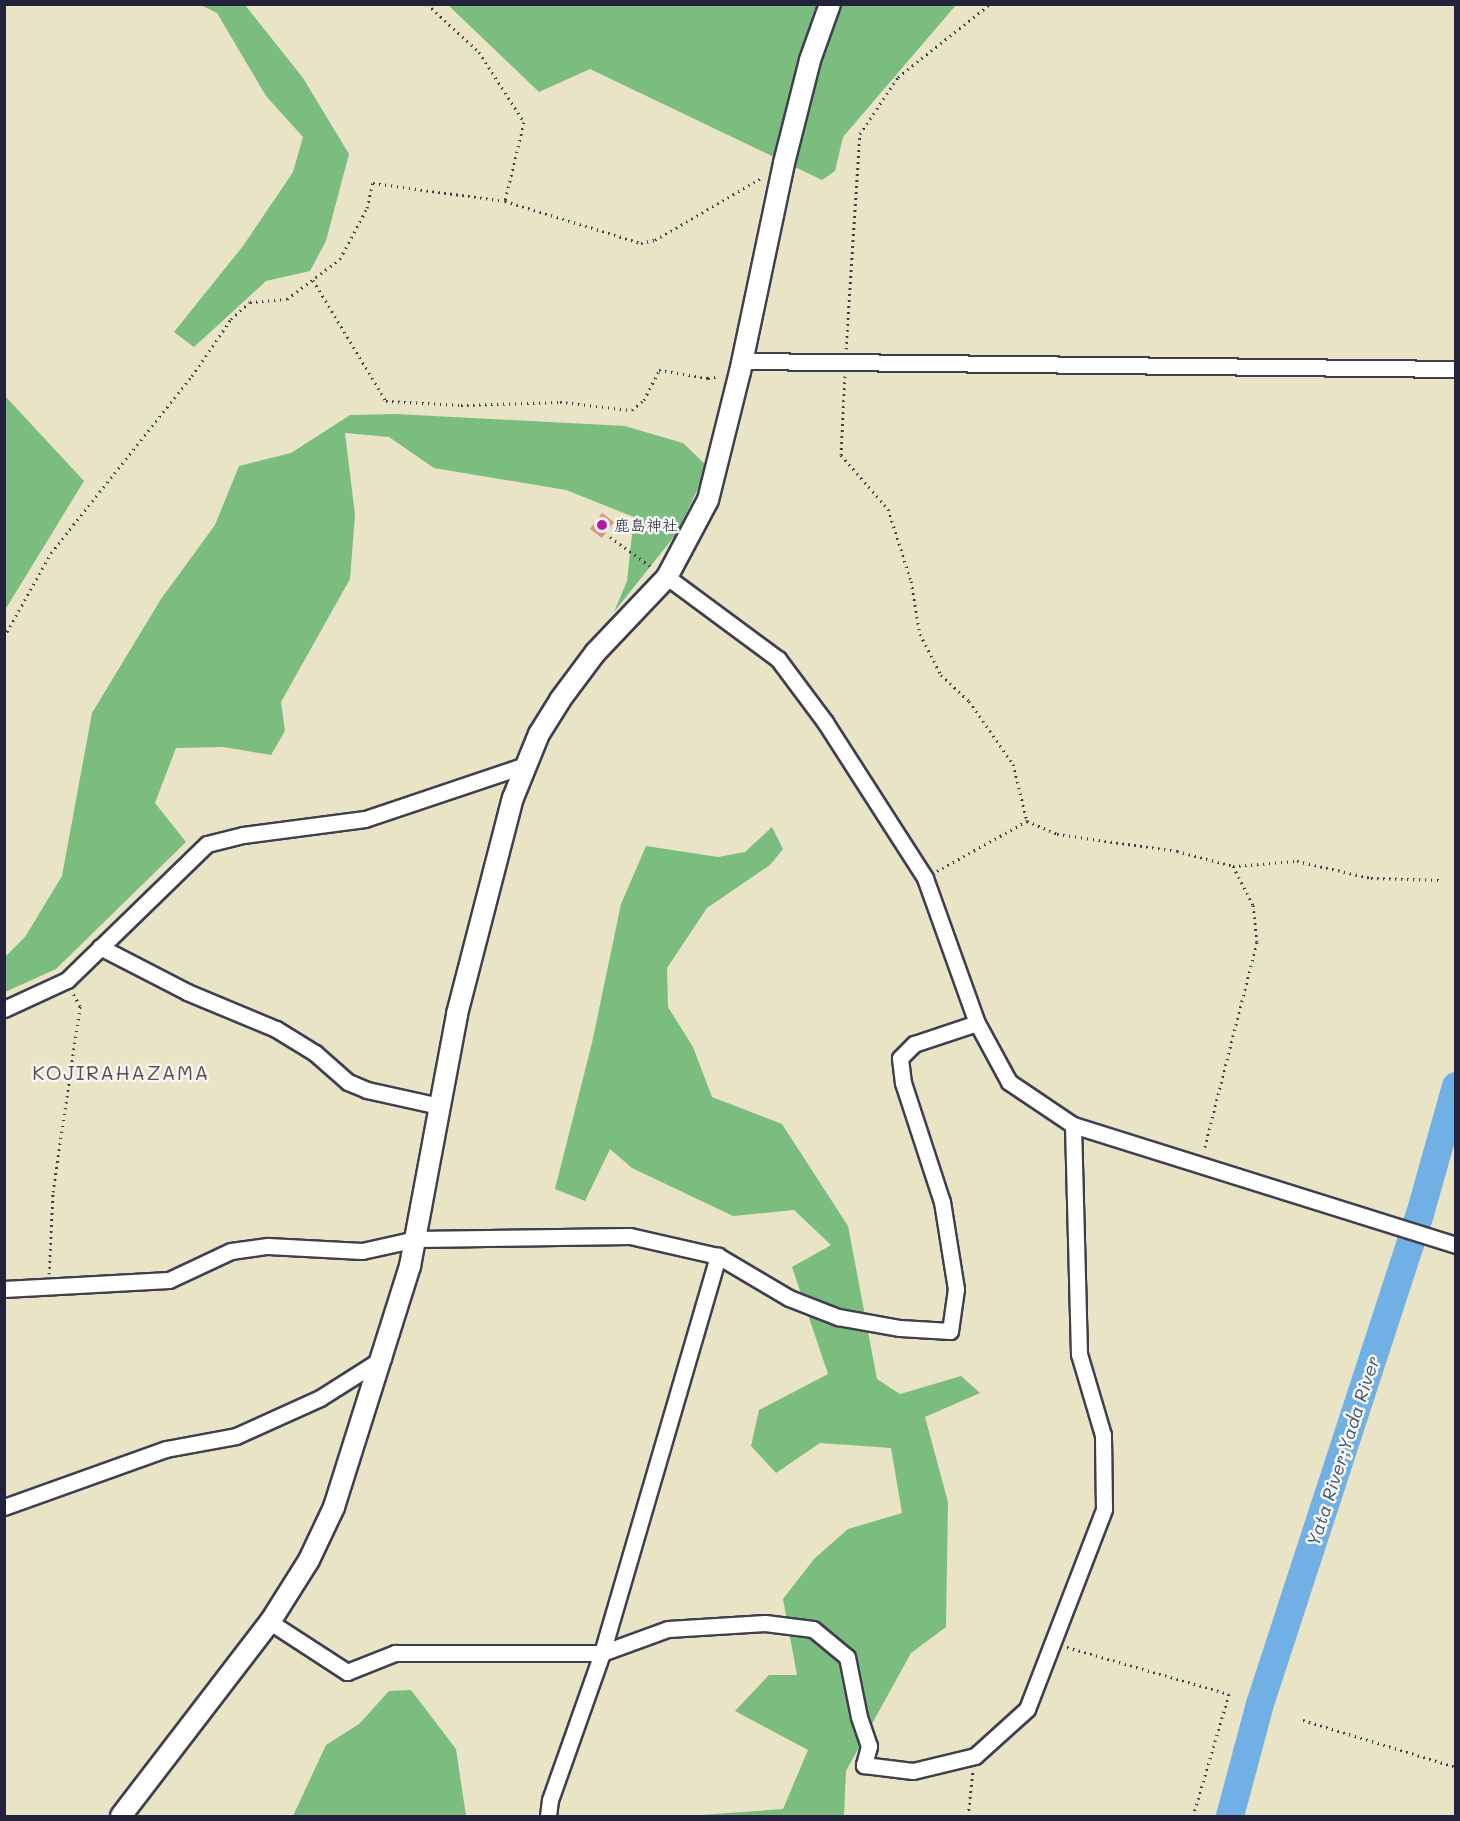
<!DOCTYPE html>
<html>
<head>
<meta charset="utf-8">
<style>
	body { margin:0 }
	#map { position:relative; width:1460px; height:1821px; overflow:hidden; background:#eae4c6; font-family:Mali,"Klee One",sans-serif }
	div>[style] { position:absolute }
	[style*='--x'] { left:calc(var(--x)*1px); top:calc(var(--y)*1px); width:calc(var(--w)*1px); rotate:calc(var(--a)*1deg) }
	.forest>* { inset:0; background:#7bbd7f }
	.river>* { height:28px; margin:-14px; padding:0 14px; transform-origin:14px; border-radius:14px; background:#70b0e4 }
	.building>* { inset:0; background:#dd9279; transform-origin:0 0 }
	.path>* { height:3px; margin-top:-1.5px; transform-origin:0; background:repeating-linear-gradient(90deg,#403f50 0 1.5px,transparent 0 6px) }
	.roads { filter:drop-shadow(2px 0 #403f50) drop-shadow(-2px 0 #403f50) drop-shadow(0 2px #403f50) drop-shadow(0 -2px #403f50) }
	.minor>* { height:15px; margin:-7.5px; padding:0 7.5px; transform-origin:7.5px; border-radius:7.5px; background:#fff }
	.tertiary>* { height:20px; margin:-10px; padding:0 10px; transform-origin:10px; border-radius:10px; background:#fff }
	.dots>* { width:16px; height:16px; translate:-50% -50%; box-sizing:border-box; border:3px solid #f6f6f2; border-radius:50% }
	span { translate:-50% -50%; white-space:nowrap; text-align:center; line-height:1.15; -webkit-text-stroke:5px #f6f6f2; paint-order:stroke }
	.poi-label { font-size:16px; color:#22223b }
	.left { translate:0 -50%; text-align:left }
	.water-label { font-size:18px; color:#3d5476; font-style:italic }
	.quarter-label { font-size:20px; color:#634951; letter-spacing:1.5px }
	.frame { position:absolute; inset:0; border:6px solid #22223b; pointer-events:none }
</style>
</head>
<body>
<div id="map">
	<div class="forest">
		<i style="clip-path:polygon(201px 5px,245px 5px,303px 78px,349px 154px,326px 241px,310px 271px,266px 281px,194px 347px,174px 332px,243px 246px,293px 172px,303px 137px,266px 96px,217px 13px)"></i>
		<i style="clip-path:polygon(448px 5px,956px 5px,843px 137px,835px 171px,822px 180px,590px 69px,539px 92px)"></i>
		<i style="clip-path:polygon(5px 396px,84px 481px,5px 610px)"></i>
		<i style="clip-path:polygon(396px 414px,625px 426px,683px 443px,708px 467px,677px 533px,614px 612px,627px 581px,634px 517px,566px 490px,434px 468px,389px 437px,345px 433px,355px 515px,350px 579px,281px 702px,285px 731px,271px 755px,223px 747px,176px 748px,155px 803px,186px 842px,56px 969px,5px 992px,5px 957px,25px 937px,62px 876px,92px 713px,161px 599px,215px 525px,239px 466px,291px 453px,350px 415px)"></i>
		<i style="clip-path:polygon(772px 827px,783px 849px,770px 865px,707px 908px,667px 968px,668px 1007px,693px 1047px,712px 1097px,782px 1124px,848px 1226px,877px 1379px,900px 1394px,961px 1376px,980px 1393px,925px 1417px,948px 1502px,946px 1627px,911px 1653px,846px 1771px,844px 1816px,687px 1816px,783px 1809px,808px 1750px,735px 1711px,769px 1675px,797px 1675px,783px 1599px,814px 1559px,848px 1529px,902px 1513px,891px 1448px,820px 1443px,776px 1473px,751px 1446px,759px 1410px,828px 1374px,792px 1267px,831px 1245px,794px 1210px,733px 1216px,632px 1168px,610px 1149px,585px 1201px,555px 1189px,592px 1043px,621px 904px,646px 846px,718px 857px,745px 852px)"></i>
		<i style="clip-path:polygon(411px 1690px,456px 1749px,466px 1816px,293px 1816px,326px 1745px,359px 1724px,389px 1691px)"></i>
	</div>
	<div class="river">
		<i style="--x:1230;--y:1816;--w:116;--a:-75"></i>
		<i style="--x:1260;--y:1704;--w:515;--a:-71.92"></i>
		<i style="--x:1420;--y:1214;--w:133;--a:-74.3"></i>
	</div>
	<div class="building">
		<i style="left:602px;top:513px;width:15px;height:20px;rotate:37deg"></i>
	</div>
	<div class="path">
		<i style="--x:427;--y:4;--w:71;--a:42.7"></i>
		<i style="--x:479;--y:52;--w:83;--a:57.3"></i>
		<i style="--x:524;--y:122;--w:81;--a:103.5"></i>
		<i style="--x:313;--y:280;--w:141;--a:58.9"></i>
		<i style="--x:386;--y:401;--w:75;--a:3.1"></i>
		<i style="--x:461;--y:405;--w:99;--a:-1.7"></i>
		<i style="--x:560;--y:402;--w:72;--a:6.3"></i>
		<i style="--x:632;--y:410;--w:16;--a:-40"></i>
		<i style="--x:644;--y:400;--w:34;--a:-63"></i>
		<i style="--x:659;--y:370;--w:50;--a:9.3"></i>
		<i style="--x:708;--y:378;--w:12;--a:-9"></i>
		<i style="--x:846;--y:349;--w:215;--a:-86.3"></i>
		<i style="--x:860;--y:134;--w:69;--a:-56.3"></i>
		<i style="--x:898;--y:77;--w:117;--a:-38.4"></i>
		<i style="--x:845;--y:376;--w:79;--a:92.9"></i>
		<i style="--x:841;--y:455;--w:72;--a:49"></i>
		<i style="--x:888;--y:509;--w:76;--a:72.3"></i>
		<i style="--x:911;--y:581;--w:54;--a:80.4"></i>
		<i style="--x:920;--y:634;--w:46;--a:62.9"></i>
		<i style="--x:941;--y:675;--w:38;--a:43"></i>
		<i style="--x:969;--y:701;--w:77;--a:55.1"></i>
		<i style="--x:1013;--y:764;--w:59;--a:76.2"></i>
		<i style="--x:610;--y:537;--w:53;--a:35.8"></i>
		<i style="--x:4;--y:637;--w:96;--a:-60.8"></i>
		<i style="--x:51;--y:553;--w:226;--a:-51.5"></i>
		<i style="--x:192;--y:376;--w:69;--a:-55.6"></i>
		<i style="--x:231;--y:319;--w:25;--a:-42"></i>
		<i style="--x:250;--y:302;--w:37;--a:-5"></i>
		<i style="--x:287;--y:299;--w:66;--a:-37"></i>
		<i style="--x:340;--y:259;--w:58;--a:-62.1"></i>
		<i style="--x:367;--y:208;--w:26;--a:-77"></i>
		<i style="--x:373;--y:183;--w:133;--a:7.8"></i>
		<i style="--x:505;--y:201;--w:142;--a:17.2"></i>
		<i style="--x:641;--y:243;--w:14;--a:-12"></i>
		<i style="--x:655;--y:240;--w:125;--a:-30.3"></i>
		<i style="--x:1027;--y:821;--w:33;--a:23"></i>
		<i style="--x:1057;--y:834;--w:121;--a:8.1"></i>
		<i style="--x:1177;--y:851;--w:58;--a:15"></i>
		<i style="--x:1233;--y:866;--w:44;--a:62.9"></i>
		<i style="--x:1253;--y:905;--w:37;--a:84"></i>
		<i style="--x:1257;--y:942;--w:215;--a:104.3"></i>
		<i style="--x:1233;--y:866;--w:64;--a:-4.5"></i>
		<i style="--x:1297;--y:861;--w:76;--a:12.9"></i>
		<i style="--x:1371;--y:878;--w:68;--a:1.7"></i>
		<i style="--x:937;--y:871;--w:103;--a:-29.1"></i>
		<i style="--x:49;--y:1274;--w:82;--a:-87.2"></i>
		<i style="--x:53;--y:1192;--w:188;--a:-81.7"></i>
		<i style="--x:80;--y:1006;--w:15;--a:-118"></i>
		<i style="--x:1067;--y:1647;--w:169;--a:16.2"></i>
		<i style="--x:1229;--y:1694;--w:127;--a:106.4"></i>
		<i style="--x:1303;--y:1720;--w:160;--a:17.1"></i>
		<i style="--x:968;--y:1816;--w:45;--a:-83.7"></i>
	</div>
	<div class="roads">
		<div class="minor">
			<i style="--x:743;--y:361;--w:713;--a:0.64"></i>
			<i style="--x:667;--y:577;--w:138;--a:36.5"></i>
			<i style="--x:778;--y:659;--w:79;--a:53.3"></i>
			<i style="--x:825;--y:722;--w:185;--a:57.3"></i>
			<i style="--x:925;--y:878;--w:154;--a:70.3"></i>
			<i style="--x:977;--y:1023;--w:67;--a:61.5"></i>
			<i style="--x:1009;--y:1082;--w:77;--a:33.9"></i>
			<i style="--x:1073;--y:1125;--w:401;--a:17.4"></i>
			<i style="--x:100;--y:947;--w:98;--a:27.3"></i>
			<i style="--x:187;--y:992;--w:96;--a:22.6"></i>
			<i style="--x:276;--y:1029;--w:46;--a:31.6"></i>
			<i style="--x:315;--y:1053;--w:44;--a:41.3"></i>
			<i style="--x:348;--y:1082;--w:21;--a:23"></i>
			<i style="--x:367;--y:1090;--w:74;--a:12.5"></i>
			<i style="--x:4;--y:1009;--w:69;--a:-24.7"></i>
			<i style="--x:67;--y:980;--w:195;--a:-44.2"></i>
			<i style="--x:207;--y:844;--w:37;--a:-14"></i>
			<i style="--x:243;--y:835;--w:123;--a:-7.5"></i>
			<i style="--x:365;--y:819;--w:169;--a:-18.6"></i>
			<i style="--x:4;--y:1289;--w:165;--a:-3.1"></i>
			<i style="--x:169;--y:1280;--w:68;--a:-25.1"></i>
			<i style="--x:231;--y:1251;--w:37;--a:-8"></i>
			<i style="--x:268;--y:1246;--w:94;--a:3"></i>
			<i style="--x:362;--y:1251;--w:55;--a:-12.5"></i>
			<i style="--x:416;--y:1239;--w:214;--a:-0.8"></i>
			<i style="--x:630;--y:1236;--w:90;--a:12.8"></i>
			<i style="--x:718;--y:1256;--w:82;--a:30.6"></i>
			<i style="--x:789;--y:1298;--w:53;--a:21.2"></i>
			<i style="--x:838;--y:1317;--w:63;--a:10.1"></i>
			<i style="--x:900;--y:1328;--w:50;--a:3.4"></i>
			<i style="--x:950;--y:1331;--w:42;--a:-81.9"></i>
			<i style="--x:956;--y:1289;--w:88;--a:-99.1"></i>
			<i style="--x:942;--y:1202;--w:125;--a:-108.1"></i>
			<i style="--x:903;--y:1083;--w:25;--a:-97"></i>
			<i style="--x:900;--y:1058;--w:20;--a:-45"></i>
			<i style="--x:914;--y:1044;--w:66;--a:-18.4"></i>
			<i style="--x:4;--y:1507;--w:172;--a:-19.7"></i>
			<i style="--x:166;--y:1449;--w:71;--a:-10.5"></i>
			<i style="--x:236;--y:1436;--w:92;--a:-24.3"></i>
			<i style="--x:320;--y:1398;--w:75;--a:-32.4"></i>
			<i style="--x:270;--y:1622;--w:92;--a:33"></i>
			<i style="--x:347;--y:1672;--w:52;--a:-21.6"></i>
			<i style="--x:395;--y:1653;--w:207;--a:0"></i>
			<i style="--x:602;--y:1653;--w:70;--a:-20"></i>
			<i style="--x:668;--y:1629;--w:97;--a:-3.5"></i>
			<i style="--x:765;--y:1623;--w:48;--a:7.1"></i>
			<i style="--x:813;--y:1629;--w:44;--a:39.5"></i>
			<i style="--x:847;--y:1657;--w:61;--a:78.7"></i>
			<i style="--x:859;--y:1717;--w:31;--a:71"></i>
			<i style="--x:869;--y:1746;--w:20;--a:105"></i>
			<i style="--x:864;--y:1765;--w:49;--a:7"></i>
			<i style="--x:913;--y:1771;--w:64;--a:-13.6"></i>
			<i style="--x:975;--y:1756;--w:70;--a:-42.1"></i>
			<i style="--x:1027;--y:1709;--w:214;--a:-68.9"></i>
			<i style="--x:1104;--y:1509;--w:74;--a:-90.8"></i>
			<i style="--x:1103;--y:1435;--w:84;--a:-106.5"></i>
			<i style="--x:1079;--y:1354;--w:229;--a:-91.5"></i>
			<i style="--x:548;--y:1816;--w:16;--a:-83"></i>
			<i style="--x:550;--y:1800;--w:156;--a:-70.5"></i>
			<i style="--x:602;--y:1653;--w:414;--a:-73.7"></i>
		</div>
		<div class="tertiary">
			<i style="--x:121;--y:1816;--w:245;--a:-52.5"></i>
			<i style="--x:270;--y:1622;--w:73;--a:-57.8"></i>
			<i style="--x:309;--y:1560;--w:59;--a:-64.7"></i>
			<i style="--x:334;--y:1507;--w:253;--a:-72.5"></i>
			<i style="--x:410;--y:1266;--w:256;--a:-79.4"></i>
			<i style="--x:457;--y:1014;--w:223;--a:-75.5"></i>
			<i style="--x:513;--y:798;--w:69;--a:-67.9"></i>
			<i style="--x:539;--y:734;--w:40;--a:-58"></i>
			<i style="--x:560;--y:700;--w:59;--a:-53.3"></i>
			<i style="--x:595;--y:653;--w:105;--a:-46.5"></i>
			<i style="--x:667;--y:577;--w:87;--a:-62"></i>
			<i style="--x:708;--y:500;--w:132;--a:-76"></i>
			<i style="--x:740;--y:372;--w:214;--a:-78.1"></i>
			<i style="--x:784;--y:163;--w:106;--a:-75.8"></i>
			<i style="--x:810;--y:60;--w:59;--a:-70.3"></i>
		</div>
	</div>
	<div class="dots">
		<i style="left:602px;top:525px;background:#b5179e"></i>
	</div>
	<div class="poi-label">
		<span class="left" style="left:614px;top:525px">鹿島神社</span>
	</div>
	<div class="water-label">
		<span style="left:1343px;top:1451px;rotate:-72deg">Yata River;Yada River</span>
	</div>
	<div class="quarter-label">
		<span style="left:121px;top:1072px">KOJIRAHAZAMA</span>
	</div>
	<div class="frame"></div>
</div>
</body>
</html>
